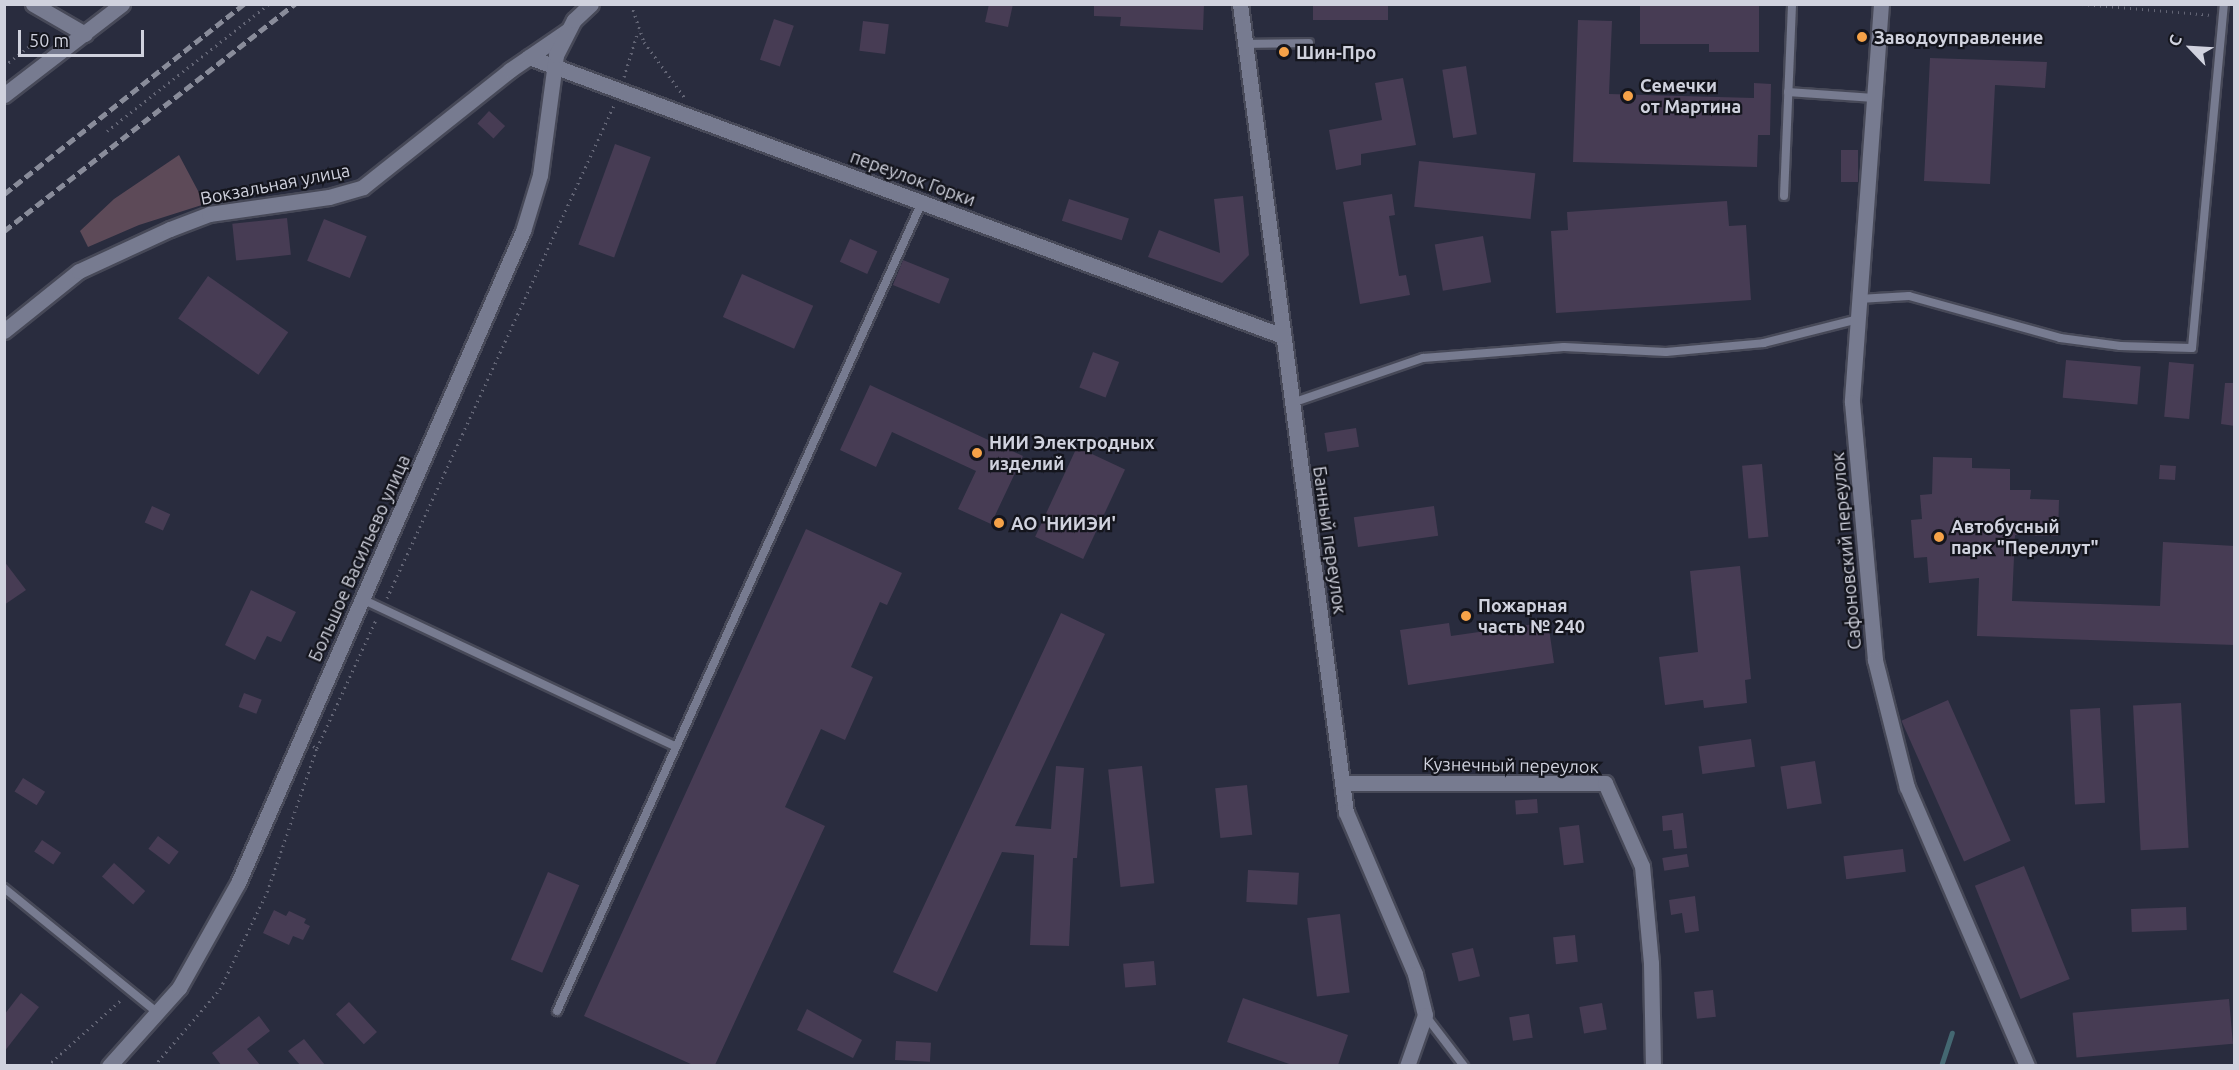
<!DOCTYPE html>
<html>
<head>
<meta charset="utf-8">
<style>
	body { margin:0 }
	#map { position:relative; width:2239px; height:1070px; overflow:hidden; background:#292c3e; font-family:Ubuntu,sans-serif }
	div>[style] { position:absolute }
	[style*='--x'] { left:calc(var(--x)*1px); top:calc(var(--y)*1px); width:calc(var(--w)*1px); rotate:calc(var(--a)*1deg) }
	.green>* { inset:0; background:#5d4a58 }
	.stream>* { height:5px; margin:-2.5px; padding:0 2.5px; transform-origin:2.5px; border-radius:2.5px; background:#446872 }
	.building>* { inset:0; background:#473c54; transform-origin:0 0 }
	.path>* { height:3px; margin-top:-1.5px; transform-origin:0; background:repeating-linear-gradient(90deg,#636575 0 1.5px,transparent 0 6px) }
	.roads { filter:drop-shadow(2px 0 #474958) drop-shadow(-2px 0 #474958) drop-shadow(0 2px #474958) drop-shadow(0 -2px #474958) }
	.service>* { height:8px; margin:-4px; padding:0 4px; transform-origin:4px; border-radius:4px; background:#777b90 }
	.minor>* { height:15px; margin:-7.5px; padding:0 7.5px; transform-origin:7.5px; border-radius:7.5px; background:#777b90 }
	.secondary>* { height:15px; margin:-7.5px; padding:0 7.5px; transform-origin:7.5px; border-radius:7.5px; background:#777b90 }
	.rail>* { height:4.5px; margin-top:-2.25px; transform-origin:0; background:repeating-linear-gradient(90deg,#898c9a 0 9px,transparent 0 13.5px) }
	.dots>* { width:16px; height:16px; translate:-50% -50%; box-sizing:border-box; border:3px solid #14151d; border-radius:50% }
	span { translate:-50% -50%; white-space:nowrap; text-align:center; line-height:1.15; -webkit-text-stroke:4.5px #14151d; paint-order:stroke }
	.poi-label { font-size:18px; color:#d0d2de; font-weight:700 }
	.left { translate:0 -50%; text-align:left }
	.street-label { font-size:18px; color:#d0d2de }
	.frame { position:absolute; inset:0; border:6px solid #d0d2de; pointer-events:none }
	.north { position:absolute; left:2161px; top:18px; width:60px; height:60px; -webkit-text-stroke:4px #14151d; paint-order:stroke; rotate:295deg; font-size:16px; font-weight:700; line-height:24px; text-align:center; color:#d0d2de }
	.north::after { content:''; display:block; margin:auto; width:21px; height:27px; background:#d0d2de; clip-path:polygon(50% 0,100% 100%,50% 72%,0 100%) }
	.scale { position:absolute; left:18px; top:30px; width:126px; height:27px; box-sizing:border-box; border:3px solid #d0d2de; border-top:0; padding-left:8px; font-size:18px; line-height:21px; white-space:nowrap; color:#d0d2de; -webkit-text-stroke:4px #14151d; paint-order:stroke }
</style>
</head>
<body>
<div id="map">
	<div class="green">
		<i style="clip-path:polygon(179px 155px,205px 204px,139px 225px,88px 247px,80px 231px,114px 199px)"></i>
	</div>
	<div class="stream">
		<i style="--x:1941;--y:1066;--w:35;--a:-72"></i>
	</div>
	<div class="building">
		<i style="clip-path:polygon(989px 4px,1013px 4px,1008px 27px,985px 22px)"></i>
		<i style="clip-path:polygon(1094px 4px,1204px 4px,1203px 30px,1120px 26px,1121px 17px,1094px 16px)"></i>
		<i style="left:1313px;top:4px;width:75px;height:16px"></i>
		<i style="clip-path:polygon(1640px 4px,1759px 4px,1759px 52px,1709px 52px,1709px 44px,1640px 44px)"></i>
		<i style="left:774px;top:19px;width:21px;height:43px;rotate:19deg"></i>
		<i style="clip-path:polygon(1578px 20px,1612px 21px,1609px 94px,1754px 98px,1754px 83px,1771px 84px,1770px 135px,1758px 135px,1757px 167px,1573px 162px)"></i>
		<i style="left:863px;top:21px;width:26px;height:30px;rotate:7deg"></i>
		<i style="clip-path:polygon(1930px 58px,2047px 62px,2045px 88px,1995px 85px,1990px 184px,1924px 181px)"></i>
		<i style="left:1466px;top:66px;width:69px;height:24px;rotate:81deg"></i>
		<i style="clip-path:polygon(1403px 78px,1416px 145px,1361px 154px,1361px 165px,1336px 170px,1329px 130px,1382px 120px,1375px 83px)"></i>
		<i style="left:489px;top:111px;width:22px;height:17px;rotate:43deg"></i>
		<i style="left:615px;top:144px;width:38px;height:107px;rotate:20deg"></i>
		<i style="left:1841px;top:150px;width:17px;height:32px"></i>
		<i style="left:1419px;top:161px;width:117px;height:46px;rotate:6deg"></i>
		<i style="clip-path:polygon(1392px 194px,1395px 215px,1389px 216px,1399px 276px,1406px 275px,1410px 295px,1360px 304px,1343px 202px)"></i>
		<i style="clip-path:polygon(1243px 196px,1249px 255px,1222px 283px,1148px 257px,1159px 230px,1220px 253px,1214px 199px)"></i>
		<i style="left:1069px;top:199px;width:63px;height:23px;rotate:18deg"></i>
		<i style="clip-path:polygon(1727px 201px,1729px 226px,1746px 225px,1751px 300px,1556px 313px,1551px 231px,1568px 230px,1567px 212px)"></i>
		<i style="left:287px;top:218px;width:37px;height:55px;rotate:84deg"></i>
		<i style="left:324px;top:219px;width:46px;height:45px;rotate:22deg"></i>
		<i style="left:1483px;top:236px;width:47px;height:49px;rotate:80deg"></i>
		<i style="left:850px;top:239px;width:30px;height:25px;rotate:24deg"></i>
		<i style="left:903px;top:260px;width:50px;height:27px;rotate:22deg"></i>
		<i style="left:742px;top:274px;width:78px;height:47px;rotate:24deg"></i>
		<i style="left:208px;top:276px;width:98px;height:52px;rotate:35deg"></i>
		<i style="left:1093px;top:352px;width:28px;height:38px;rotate:21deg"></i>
		<i style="left:2066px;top:360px;width:75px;height:38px;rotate:5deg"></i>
		<i style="left:2169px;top:362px;width:25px;height:55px;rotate:5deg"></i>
		<i style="clip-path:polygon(2225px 383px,2235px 383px,2235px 426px,2221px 424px)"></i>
		<i style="clip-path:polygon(870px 385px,1023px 456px,991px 524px,958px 509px,976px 471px,892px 432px,876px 467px,840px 450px)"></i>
		<i style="left:1356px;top:428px;width:19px;height:32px;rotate:81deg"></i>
		<i style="left:1077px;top:447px;width:53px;height:99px;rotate:25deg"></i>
		<i style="clip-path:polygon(1933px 457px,1972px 458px,1972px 468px,2010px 469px,2010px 490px,2031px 490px,2030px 499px,2059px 500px,2058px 536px,2015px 535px,2012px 601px,2160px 606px,2163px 542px,2235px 546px,2235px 645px,1977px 636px,1979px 578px,1929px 583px,1927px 557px,1914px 558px,1911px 520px,1922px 519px,1920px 495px,1932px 494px)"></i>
		<i style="left:1762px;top:464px;width:73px;height:20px;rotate:85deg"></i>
		<i style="left:2160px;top:465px;width:16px;height:14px;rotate:4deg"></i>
		<i style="left:152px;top:506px;width:20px;height:18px;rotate:24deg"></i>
		<i style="left:1434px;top:506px;width:30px;height:81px;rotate:82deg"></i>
		<i style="clip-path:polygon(806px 529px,902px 573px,887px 605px,880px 602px,851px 667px,873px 677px,845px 740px,821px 729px,785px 807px,825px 826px,715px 1065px,693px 1065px,584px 1016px)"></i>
		<i style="clip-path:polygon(4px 561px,26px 590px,4px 605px)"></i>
		<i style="clip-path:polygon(1740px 566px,1751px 679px,1745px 680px,1747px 703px,1704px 708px,1703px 700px,1665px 705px,1659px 657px,1698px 652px,1690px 571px)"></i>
		<i style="clip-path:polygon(251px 590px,296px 612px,281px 642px,267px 636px,255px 660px,225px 645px)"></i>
		<i style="clip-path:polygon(1061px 613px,1105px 634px,1015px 826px,1051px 829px,1056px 766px,1084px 768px,1077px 858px,1073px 858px,1069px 946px,1030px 945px,1034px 855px,1002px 852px,937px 992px,893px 972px)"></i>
		<i style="clip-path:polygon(1548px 622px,1554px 663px,1408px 685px,1400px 630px,1449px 623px,1451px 636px)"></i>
		<i style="left:244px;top:693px;width:19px;height:15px;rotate:21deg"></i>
		<i style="left:1948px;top:700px;width:154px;height:51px;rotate:66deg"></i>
		<i style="left:2181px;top:703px;width:145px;height:48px;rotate:87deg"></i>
		<i style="left:2100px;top:708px;width:95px;height:30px;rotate:87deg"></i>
		<i style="left:1751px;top:739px;width:28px;height:53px;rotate:82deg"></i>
		<i style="left:1815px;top:761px;width:43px;height:35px;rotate:81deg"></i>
		<i style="left:1142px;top:766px;width:118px;height:34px;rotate:84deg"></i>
		<i style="left:23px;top:778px;width:26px;height:16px;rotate:32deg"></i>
		<i style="left:1247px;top:785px;width:50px;height:32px;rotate:84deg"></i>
		<i style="left:1537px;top:799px;width:14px;height:22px;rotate:86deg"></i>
		<i style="clip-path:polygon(1683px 813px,1687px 848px,1674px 849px,1672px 830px,1663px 831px,1662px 816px)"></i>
		<i style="left:1579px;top:825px;width:38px;height:20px;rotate:83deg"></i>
		<i style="left:158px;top:836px;width:26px;height:16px;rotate:37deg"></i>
		<i style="left:42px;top:840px;width:23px;height:14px;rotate:34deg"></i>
		<i style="left:1903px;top:849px;width:23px;height:60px;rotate:83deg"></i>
		<i style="left:1687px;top:854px;width:13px;height:25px;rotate:81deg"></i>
		<i style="left:114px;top:863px;width:42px;height:18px;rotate:42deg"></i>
		<i style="left:2024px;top:866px;width:122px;height:53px;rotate:68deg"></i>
		<i style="left:1248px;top:870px;width:51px;height:32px;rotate:3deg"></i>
		<i style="left:548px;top:872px;width:34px;height:95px;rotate:23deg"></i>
		<i style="clip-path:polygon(1695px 896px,1699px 931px,1685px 933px,1682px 913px,1671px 915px,1669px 900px)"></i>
		<i style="left:2186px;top:907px;width:23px;height:55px;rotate:88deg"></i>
		<i style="clip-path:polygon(274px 910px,286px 916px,289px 911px,306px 919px,304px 923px,310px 926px,303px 940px,293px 936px,289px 945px,263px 933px)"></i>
		<i style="left:1340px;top:914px;width:79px;height:33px;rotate:83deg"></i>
		<i style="left:1575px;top:935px;width:27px;height:22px;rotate:84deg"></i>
		<i style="left:1473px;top:948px;width:29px;height:22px;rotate:76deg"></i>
		<i style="left:1154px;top:961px;width:24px;height:31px;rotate:85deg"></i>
		<i style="left:1713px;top:990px;width:27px;height:19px;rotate:84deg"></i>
		<i style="clip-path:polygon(21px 993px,39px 1007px,4px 1052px,4px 1015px)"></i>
		<i style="clip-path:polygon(1243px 998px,1348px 1035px,1338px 1065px,1292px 1065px,1227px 1042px)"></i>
		<i style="left:2229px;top:999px;width:45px;height:157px;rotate:85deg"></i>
		<i style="left:349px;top:1002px;width:41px;height:18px;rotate:47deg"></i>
		<i style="left:1602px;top:1003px;width:27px;height:23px;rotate:80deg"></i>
		<i style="clip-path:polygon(807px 1009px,862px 1040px,853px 1058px,797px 1030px)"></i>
		<i style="left:1529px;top:1014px;width:24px;height:20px;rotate:81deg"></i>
		<i style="clip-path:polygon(259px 1016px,270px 1031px,247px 1049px,260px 1065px,221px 1065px,212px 1053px)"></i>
		<i style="clip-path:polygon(304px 1039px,325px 1065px,300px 1065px,288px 1051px)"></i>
		<i style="left:896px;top:1041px;width:35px;height:19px;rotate:3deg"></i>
	</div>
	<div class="path">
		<i style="--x:631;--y:4;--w:40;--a:71.1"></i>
		<i style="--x:644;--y:42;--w:69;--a:53.8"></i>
		<i style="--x:2082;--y:4;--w:130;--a:4.8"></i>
		<i style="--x:4;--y:66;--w:33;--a:-38"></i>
		<i style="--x:624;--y:77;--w:48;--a:-73.1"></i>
		<i style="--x:107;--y:131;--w:206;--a:-38.1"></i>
		<i style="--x:387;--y:598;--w:543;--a:-65.28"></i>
		<i style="--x:313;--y:746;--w:4;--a:27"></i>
		<i style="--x:317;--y:748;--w:141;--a:-65.3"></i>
		<i style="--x:47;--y:1066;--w:101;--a:-41.8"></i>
		<i style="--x:154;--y:1066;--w:101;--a:-49.4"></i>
		<i style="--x:220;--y:989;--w:108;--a:-64.1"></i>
		<i style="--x:267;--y:892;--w:152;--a:-70.9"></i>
	</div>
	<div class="roads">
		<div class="service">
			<i style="--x:1245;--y:44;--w:64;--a:-0.9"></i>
			<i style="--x:1788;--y:92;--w:86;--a:4"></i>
			<i style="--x:1784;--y:196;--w:192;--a:-87.6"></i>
			<i style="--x:1859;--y:299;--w:50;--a:-3.4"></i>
			<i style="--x:1909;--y:296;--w:157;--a:15.5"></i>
			<i style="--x:2060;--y:338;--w:61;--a:7.6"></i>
			<i style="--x:2120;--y:346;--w:72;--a:1.6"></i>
			<i style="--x:2192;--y:348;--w:345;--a:-84.7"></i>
			<i style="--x:1292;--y:403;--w:139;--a:-19"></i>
			<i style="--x:1423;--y:358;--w:141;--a:-4.5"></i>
			<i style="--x:1564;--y:347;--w:102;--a:2.8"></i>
			<i style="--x:1666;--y:352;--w:98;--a:-5.2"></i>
			<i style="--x:1764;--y:343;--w:97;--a:-14.3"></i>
			<i style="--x:362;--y:599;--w:347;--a:25.2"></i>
			<i style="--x:4;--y:888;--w:198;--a:39.1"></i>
			<i style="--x:557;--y:1011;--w:888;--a:-65.72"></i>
			<i style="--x:1425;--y:1015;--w:64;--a:52.6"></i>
		</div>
		<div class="minor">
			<i style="--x:1240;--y:4;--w:815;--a:82.53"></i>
			<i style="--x:1346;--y:812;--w:176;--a:66.9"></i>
			<i style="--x:1415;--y:974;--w:42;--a:76.3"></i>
			<i style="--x:1425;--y:1015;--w:54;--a:109.4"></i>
			<i style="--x:1881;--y:4;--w:399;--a:94.2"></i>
			<i style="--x:1852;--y:402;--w:259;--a:84.9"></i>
			<i style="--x:1875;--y:660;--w:131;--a:75.9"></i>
			<i style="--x:1907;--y:787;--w:304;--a:66.7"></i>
			<i style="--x:529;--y:57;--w:804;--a:20.31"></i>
			<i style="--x:4;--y:331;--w:96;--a:-38.7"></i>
			<i style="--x:79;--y:271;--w:100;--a:-24.8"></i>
			<i style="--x:170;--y:229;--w:42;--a:-21"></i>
			<i style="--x:209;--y:214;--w:121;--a:-8.1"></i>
			<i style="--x:329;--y:197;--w:35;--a:-16"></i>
			<i style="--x:363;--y:187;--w:188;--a:-38.5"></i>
			<i style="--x:510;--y:70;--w:69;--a:-34.4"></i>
			<i style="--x:1343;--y:783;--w:262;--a:0"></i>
			<i style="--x:1605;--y:783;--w:91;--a:66"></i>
			<i style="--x:1642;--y:866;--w:97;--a:84.7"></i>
			<i style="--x:1651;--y:963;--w:103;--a:88.9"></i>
		</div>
		<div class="secondary">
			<i style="--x:33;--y:4;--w:60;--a:30"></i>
			<i style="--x:4;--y:95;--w:149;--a:-37.6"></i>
			<i style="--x:109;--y:1066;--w:105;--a:-48.1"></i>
			<i style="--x:179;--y:988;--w:120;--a:-60.7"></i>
			<i style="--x:238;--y:883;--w:712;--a:-66.39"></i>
			<i style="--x:523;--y:231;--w:59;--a:-73.1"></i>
			<i style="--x:540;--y:175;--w:121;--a:-82.4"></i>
			<i style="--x:556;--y:55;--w:39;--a:-63"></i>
			<i style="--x:574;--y:20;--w:23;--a:-43"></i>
		</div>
	</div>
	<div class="rail">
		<i style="--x:4;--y:194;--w:306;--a:-38.4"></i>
		<i style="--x:4;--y:231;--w:369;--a:-38"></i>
	</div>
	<div class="dots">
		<i style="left:1862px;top:37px;background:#f6a248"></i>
		<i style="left:1284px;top:52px;background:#f6a248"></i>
		<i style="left:1628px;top:96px;background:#f6a248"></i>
		<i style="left:977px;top:453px;background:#f6a248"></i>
		<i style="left:999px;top:523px;background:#f6a248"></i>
		<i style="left:1939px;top:537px;background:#f6a248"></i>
		<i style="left:1466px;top:616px;background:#f6a248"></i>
	</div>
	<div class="poi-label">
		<span class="left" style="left:1874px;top:37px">Заводоуправление</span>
		<span class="left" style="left:1296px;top:52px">Шин-Про</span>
		<span class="left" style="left:1640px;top:96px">Семечки<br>от Мартина</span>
		<span class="left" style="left:989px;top:453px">НИИ Электродных<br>изделий</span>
		<span class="left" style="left:1011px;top:523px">АО 'НИИЭИ'</span>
		<span class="left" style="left:1951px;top:537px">Автобусный<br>парк "Переллут"</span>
		<span class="left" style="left:1478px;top:616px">Пожарная<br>часть № 240</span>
	</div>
	<div class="street-label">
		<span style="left:913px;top:178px;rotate:20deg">переулок Горки</span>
		<span style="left:275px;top:184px;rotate:-11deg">Вокзальная улица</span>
		<span style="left:1330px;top:540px;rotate:82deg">Банный переулок</span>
		<span style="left:1846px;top:551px;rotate:-95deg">Сафоновский переулок</span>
		<span style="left:359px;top:558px;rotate:-66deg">Большое Васильево улица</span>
		<span style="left:1511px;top:765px;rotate:1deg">Кузнечный переулок</span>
	</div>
	<div class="frame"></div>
	<div class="north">С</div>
	<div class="scale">50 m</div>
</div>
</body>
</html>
